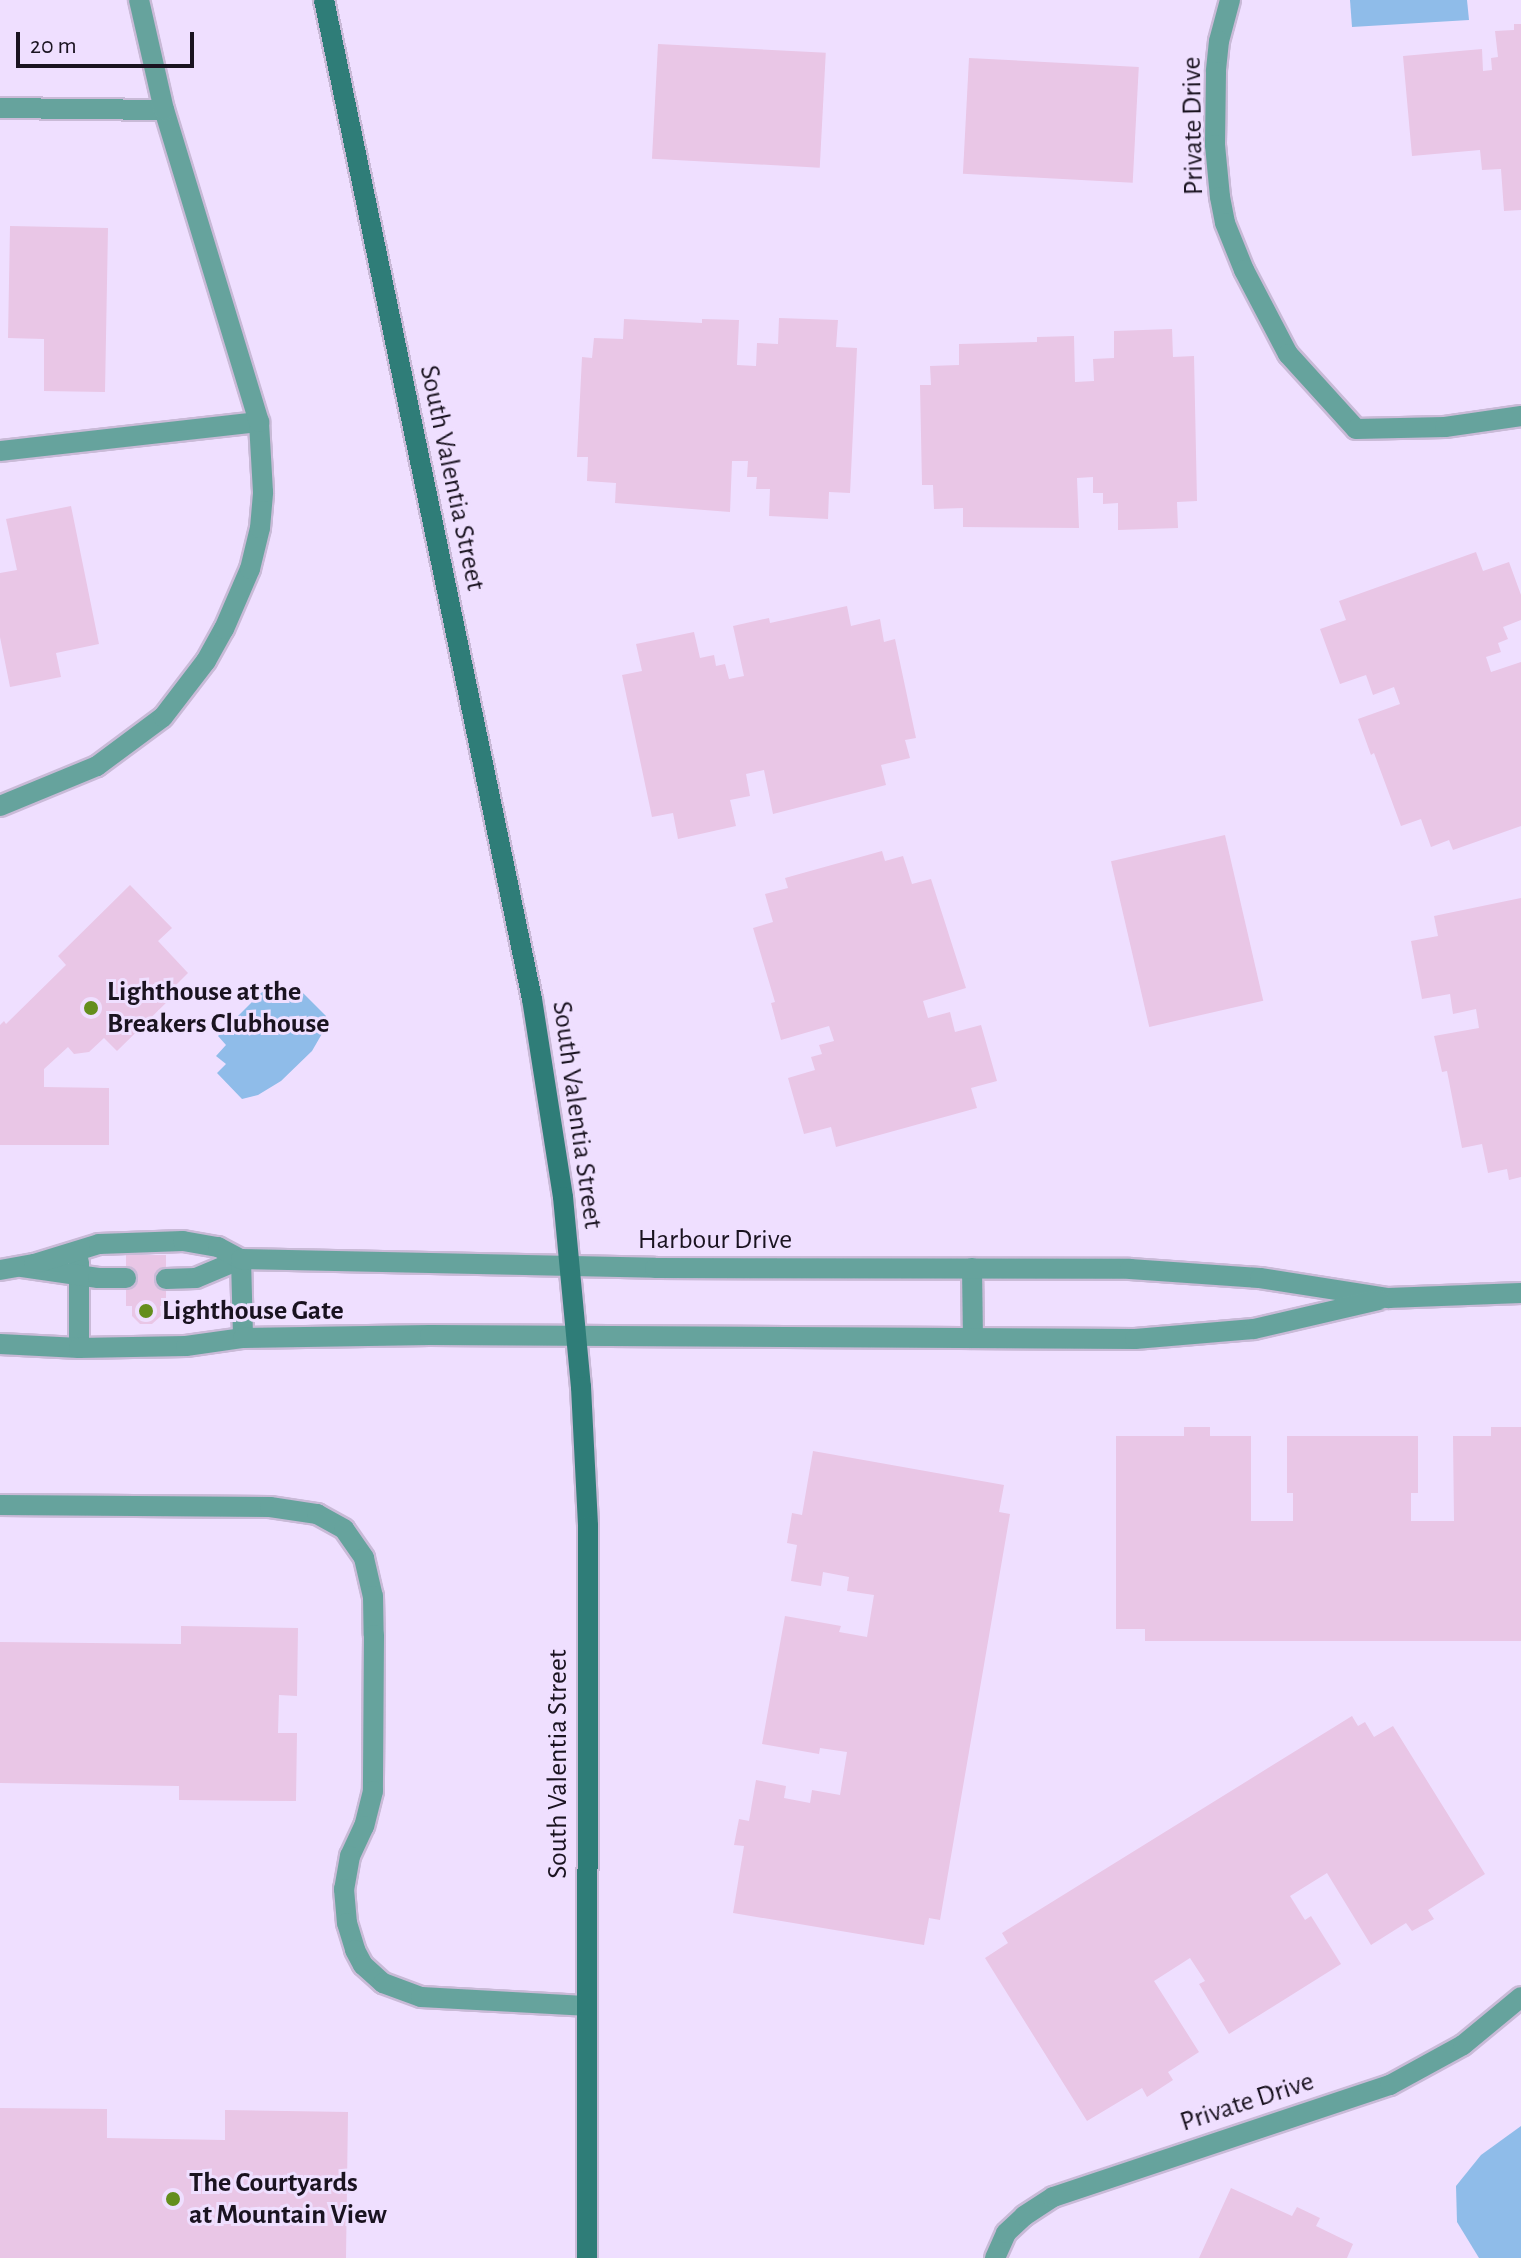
<!DOCTYPE html>
<html>
<head>
<meta charset="utf-8">
<style>
	body { margin:0 }
	#map { position:relative; width:1521px; height:2258px; overflow:hidden; background:#efdfff; font-family:"Alegreya Sans",sans-serif }
	div>[style] { position:absolute }
	[style*='--x'] { left:calc(var(--x)*1px); top:calc(var(--y)*1px); width:calc(var(--w)*1px); rotate:calc(var(--a)*1deg) }
	.water>* { inset:0; background:#8fbce9 }
	.building>* { inset:0; background:#e9c6e6; transform-origin:0 0 }
	.roads { filter:drop-shadow(2px 0 #c9bad7) drop-shadow(-2px 0 #c9bad7) drop-shadow(0 2px #c9bad7) drop-shadow(0 -2px #c9bad7) }
	.lane>* { height:20px; margin:-10px; padding:0 10px; transform-origin:10px; border-radius:10px; background:#66a39d }
	.street>* { height:20px; margin:-10px; padding:0 10px; transform-origin:10px; border-radius:10px; background:#66a39d }
	.secondary>* { height:20px; margin:-10px; padding:0 10px; transform-origin:10px; border-radius:10px; background:#2f7d78 }
	.dots>* { width:22px; height:22px; translate:-50% -50%; box-sizing:border-box; border:4px solid #efdfff; border-radius:50% }
	span { translate:-50% -50%; white-space:nowrap; text-align:center; line-height:1.15; -webkit-text-stroke:6px #efdfff; paint-order:stroke }
	.street-label { font-size:28px; color:#1a1320 }
	.poi-label { font-size:28px; color:#1a1320; font-weight:700 }
	.left { translate:0 -50%; text-align:left }
	.scale { position:absolute; left:16px; top:32px; width:178px; height:36px; box-sizing:border-box; border:4px solid #1a1320; border-top:0; padding-left:10px; font-size:24px; line-height:28px; white-space:nowrap; color:#1a1320; -webkit-text-stroke:6px #efdfff; paint-order:stroke }
</style>
</head>
<body>
<div id="map">
	<div class="water">
		<i style="clip-path:polygon(1350px 0,1467px 0,1469px 20px,1352px 27px)"></i>
		<i style="clip-path:polygon(264px 990px,274px 998px,282px 991px,292px 1000px,301px 991px,326px 1016px,323px 1032px,312px 1051px,281px 1081px,258px 1095px,242px 1099px,217px 1073px,226px 1064px,216px 1056px,226px 1045px,218px 1036px)"></i>
		<i style="clip-path:polygon(1521px 2126px,1521px 2258px,1479px 2258px,1457px 2222px,1456px 2186px,1481px 2155px)"></i>
	</div>
	<div class="building">
		<i style="clip-path:polygon(1514px 24px,1521px 24px,1521px 210px,1504px 211px,1501px 169px,1482px 170px,1480px 150px,1412px 156px,1403px 56px,1482px 49px,1483px 71px,1492px 70px,1491px 58px,1498px 57px,1495px 31px,1514px 30px)"></i>
		<i style="left:658px;top:44px;width:168px;height:115px;rotate:3deg"></i>
		<i style="left:969px;top:58px;width:170px;height:116px;rotate:3deg"></i>
		<i style="clip-path:polygon(10px 226px,108px 228px,105px 392px,44px 391px,44px 339px,8px 338px)"></i>
		<i style="clip-path:polygon(779px 318px,838px 320px,836px 347px,857px 348px,850px 493px,829px 492px,828px 519px,769px 516px,770px 489px,756px 489px,757px 477px,747px 477px,748px 461px,732px 461px,730px 512px,615px 503px,616px 483px,587px 481px,588px 457px,577px 457px,582px 357px,592px 358px,594px 338px,623px 339px,624px 319px,702px 323px,702px 319px,739px 320px,737px 365px,756px 366px,757px 343px,778px 344px)"></i>
		<i style="clip-path:polygon(1172px 329px,1173px 357px,1194px 356px,1197px 501px,1177px 502px,1178px 528px,1118px 530px,1118px 503px,1103px 504px,1103px 493px,1093px 493px,1093px 477px,1077px 478px,1079px 528px,963px 527px,963px 508px,934px 509px,933px 485px,922px 485px,920px 385px,931px 385px,930px 366px,959px 365px,959px 344px,1037px 342px,1037px 337px,1074px 336px,1075px 382px,1094px 381px,1093px 359px,1114px 358px,1114px 331px)"></i>
		<i style="clip-path:polygon(71px 506px,99px 644px,56px 653px,61px 677px,10px 687px,0 637px,0 573px,17px 570px,6px 519px)"></i>
		<i style="clip-path:polygon(1476px 552px,1483px 571px,1509px 562px,1521px 595px,1521px 620px,1503px 627px,1508px 639px,1498px 643px,1501px 652px,1486px 657px,1491px 672px,1521px 662px,1521px 826px,1453px 850px,1449px 840px,1431px 847px,1421px 819px,1401px 826px,1374px 753px,1371px 755px,1358px 719px,1400px 704px,1394px 687px,1373px 695px,1366px 675px,1340px 684px,1320px 629px,1346px 620px,1339px 601px)"></i>
		<i style="clip-path:polygon(847px 606px,851px 626px,880px 619px,884px 642px,895px 639px,916px 738px,905px 740px,910px 758px,881px 765px,886px 785px,773px 814px,764px 770px,746px 774px,750px 796px,730px 800px,736px 826px,678px 839px,673px 813px,652px 817px,622px 675px,642px 671px,636px 644px,694px 632px,700px 658px,714px 655px,716px 666px,725px 664px,729px 679px,744px 676px,733px 626px,769px 618px,770px 623px)"></i>
		<i style="left:1225px;top:835px;width:170px;height:117px;rotate:77deg"></i>
		<i style="clip-path:polygon(882px 851px,885px 861px,903px 856px,912px 884px,931px 879px,966px 988px,923px 1001px,928px 1018px,950px 1012px,955px 1032px,981px 1025px,997px 1081px,971px 1088px,977px 1108px,836px 1147px,831px 1127px,804px 1134px,788px 1078px,815px 1070px,811px 1057px,822px 1054px,819px 1045px,834px 1041px,829px 1026px,781px 1040px,771px 1003px,775px 1002px,753px 928px,773px 922px,765px 894px,788px 888px,785px 878px)"></i>
		<i style="clip-path:polygon(130px 885px,172px 928px,158px 941px,188px 973px,169px 992px,173px 996px,117px 1051px,104px 1038px,89px 1052px,74px 1054px,68px 1047px,44px 1069px,44px 1087px,109px 1088px,109px 1145px,0 1145px,0 1025px,4px 1021px,6px 1024px,66px 965px,58px 956px)"></i>
		<i style="clip-path:polygon(1521px 898px,1521px 1177px,1509px 1180px,1507px 1169px,1488px 1173px,1482px 1144px,1462px 1148px,1447px 1071px,1442px 1072px,1434px 1036px,1479px 1028px,1476px 1009px,1453px 1014px,1450px 994px,1422px 999px,1411px 941px,1438px 936px,1434px 916px)"></i>
		<i style="clip-path:polygon(126px 1255px,166px 1255px,166px 1306px,160px 1306px,161px 1316px,152px 1324px,140px 1324px,132px 1316px,132px 1306px,126px 1306px)"></i>
		<i style="clip-path:polygon(1184px 1427px,1210px 1427px,1210px 1436px,1251px 1436px,1251px 1521px,1293px 1521px,1293px 1493px,1287px 1493px,1287px 1436px,1418px 1436px,1418px 1493px,1411px 1493px,1411px 1521px,1454px 1521px,1453px 1436px,1491px 1436px,1491px 1427px,1521px 1427px,1521px 1641px,1145px 1641px,1145px 1629px,1116px 1629px,1116px 1436px,1184px 1436px)"></i>
		<i style="clip-path:polygon(813px 1451px,1004px 1485px,999px 1512px,1010px 1514px,940px 1920px,929px 1918px,924px 1945px,733px 1913px,744px 1846px,734px 1845px,739px 1819px,749px 1821px,756px 1780px,786px 1786px,784px 1798px,810px 1803px,812px 1790px,840px 1795px,847px 1752px,820px 1748px,819px 1754px,762px 1744px,785px 1616px,841px 1626px,839px 1632px,867px 1637px,874px 1595px,847px 1591px,849px 1577px,823px 1572px,821px 1586px,791px 1581px,797px 1545px,787px 1543px,792px 1513px,802px 1515px)"></i>
		<i style="clip-path:polygon(181px 1626px,298px 1628px,297px 1696px,279px 1695px,278px 1733px,297px 1733px,296px 1801px,179px 1800px,179px 1786px,0 1783px,0 1642px,181px 1644px)"></i>
		<i style="clip-path:polygon(1352px 1716px,1358px 1726px,1365px 1722px,1374px 1737px,1393px 1726px,1485px 1874px,1428px 1910px,1434px 1919px,1412px 1931px,1406px 1923px,1371px 1945px,1327px 1873px,1290px 1896px,1305px 1920px,1311px 1916px,1341px 1964px,1229px 2034px,1199px 1984px,1205px 1981px,1190px 1958px,1154px 1981px,1199px 2052px,1168px 2072px,1173px 2080px,1147px 2097px,1142px 2088px,1087px 2121px,985px 1958px,1008px 1943px,1002px 1933px)"></i>
		<i style="clip-path:polygon(0 2108px,107px 2109px,107px 2138px,225px 2140px,225px 2110px,348px 2112px,346px 2258px,0 2258px)"></i>
		<i style="clip-path:polygon(1231px 2188px,1292px 2216px,1297px 2207px,1320px 2218px,1316px 2226px,1353px 2244px,1347px 2258px,1199px 2258px)"></i>
	</div>
	<div class="roads">
		<div class="lane">
			<i style="--x:1230;--y:0;--w:42;--a:105"></i>
			<i style="--x:1219;--y:41;--w:31;--a:96"></i>
			<i style="--x:1216;--y:72;--w:73;--a:90.8"></i>
			<i style="--x:1215;--y:145;--w:52;--a:84.5"></i>
			<i style="--x:1220;--y:197;--w:26;--a:79"></i>
			<i style="--x:1225;--y:223;--w:51;--a:68"></i>
			<i style="--x:1244;--y:270;--w:95;--a:62.4"></i>
			<i style="--x:1288;--y:354;--w:101;--a:47.8"></i>
			<i style="--x:1356;--y:429;--w:89;--a:-1.3"></i>
			<i style="--x:1445;--y:427;--w:77;--a:-8.2"></i>
			<i style="--x:0;--y:451;--w:261;--a:-6.4"></i>
			<i style="--x:79;--y:1262;--w:86;--a:90"></i>
			<i style="--x:22;--y:1267;--w:77;--a:8.2"></i>
			<i style="--x:98;--y:1278;--w:28;--a:0"></i>
			<i style="--x:972;--y:1268;--w:70;--a:89.2"></i>
			<i style="--x:166;--y:1279;--w:30;--a:-2"></i>
			<i style="--x:196;--y:1278;--w:49;--a:-22.9"></i>
			<i style="--x:241;--y:1259;--w:79;--a:88.5"></i>
			<i style="--x:0;--y:1505;--w:270;--a:0.4"></i>
			<i style="--x:270;--y:1507;--w:48;--a:8.5"></i>
			<i style="--x:317;--y:1514;--w:31;--a:29"></i>
			<i style="--x:344;--y:1529;--w:35;--a:55"></i>
			<i style="--x:364;--y:1558;--w:39;--a:77"></i>
			<i style="--x:373;--y:1596;--w:39;--a:89"></i>
			<i style="--x:374;--y:1635;--w:156;--a:90.4"></i>
			<i style="--x:373;--y:1791;--w:36;--a:104"></i>
			<i style="--x:364;--y:1826;--w:33;--a:115"></i>
			<i style="--x:350;--y:1856;--w:34;--a:100"></i>
			<i style="--x:344;--y:1889;--w:34;--a:85"></i>
			<i style="--x:347;--y:1923;--w:28;--a:73"></i>
			<i style="--x:355;--y:1950;--w:17;--a:62"></i>
			<i style="--x:363;--y:1965;--w:27;--a:42"></i>
			<i style="--x:383;--y:1983;--w:40;--a:20.2"></i>
			<i style="--x:421;--y:1997;--w:164;--a:3.1"></i>
			<i style="--x:995;--y:2258;--w:27;--a:-66"></i>
			<i style="--x:1006;--y:2233;--w:25;--a:-43"></i>
			<i style="--x:1024;--y:2216;--w:35;--a:-33"></i>
			<i style="--x:1053;--y:2197;--w:355;--a:-18.4"></i>
			<i style="--x:1390;--y:2085;--w:83;--a:-28.7"></i>
			<i style="--x:1463;--y:2045;--w:75;--a:-39.6"></i>
		</div>
		<div class="street">
			<i style="--x:0;--y:108;--w:164;--a:0.7"></i>
			<i style="--x:0;--y:806;--w:105;--a:-22.4"></i>
			<i style="--x:97;--y:766;--w:82;--a:-36.6"></i>
			<i style="--x:163;--y:717;--w:71;--a:-52.5"></i>
			<i style="--x:206;--y:661;--w:37;--a:-61"></i>
			<i style="--x:224;--y:629;--w:65;--a:-66.6"></i>
			<i style="--x:250;--y:569;--w:42;--a:-76.3"></i>
			<i style="--x:260;--y:528;--w:36;--a:-85"></i>
			<i style="--x:263;--y:492;--w:70;--a:-93.3"></i>
			<i style="--x:259;--y:422;--w:326;--a:-106.9"></i>
			<i style="--x:164;--y:110;--w:113;--a:-102.8"></i>
			<i style="--x:0;--y:1270;--w:35;--a:-10"></i>
			<i style="--x:34;--y:1264;--w:68;--a:-17.1"></i>
			<i style="--x:99;--y:1244;--w:84;--a:-2"></i>
			<i style="--x:183;--y:1241;--w:36;--a:10"></i>
			<i style="--x:218;--y:1247;--w:26;--a:28"></i>
			<i style="--x:241;--y:1259;--w:414;--a:1.2"></i>
			<i style="--x:655;--y:1268;--w:475;--a:0.1"></i>
			<i style="--x:1130;--y:1269;--w:130;--a:4"></i>
			<i style="--x:1260;--y:1278;--w:130;--a:8.9"></i>
			<i style="--x:1388;--y:1298;--w:133;--a:-2.2"></i>
			<i style="--x:0;--y:1344;--w:79;--a:2.9"></i>
			<i style="--x:79;--y:1348;--w:107;--a:-1.1"></i>
			<i style="--x:186;--y:1346;--w:58;--a:-8"></i>
			<i style="--x:243;--y:1338;--w:187;--a:-0.9"></i>
			<i style="--x:430;--y:1335;--w:705;--a:0.33"></i>
			<i style="--x:1135;--y:1339;--w:119;--a:-4.8"></i>
			<i style="--x:1254;--y:1329;--w:128;--a:-13.1"></i>
		</div>
		<div class="secondary">
			<i style="--x:324;--y:0;--w:1020;--a:78.24"></i>
			<i style="--x:532;--y:999;--w:200;--a:81.1"></i>
			<i style="--x:563;--y:1197;--w:191;--a:84.6"></i>
			<i style="--x:581;--y:1387;--w:139;--a:87.1"></i>
			<i style="--x:588;--y:1526;--w:732;--a:90.08"></i>
		</div>
	</div>
	<div class="dots">
		<i style="left:91px;top:1008px;background:#648e1d"></i>
		<i style="left:146px;top:1311px;background:#648e1d"></i>
		<i style="left:173px;top:2199px;background:#648e1d"></i>
	</div>
	<div class="street-label">
		<span style="left:1193px;top:126px;rotate:-91deg">Private Drive</span>
		<span style="left:452px;top:478px;rotate:78deg">South Valentia Street</span>
		<span style="left:577px;top:1115px;rotate:82deg">South Valentia Street</span>
		<span style="left:715px;top:1240px">Harbour Drive</span>
		<span style="left:558px;top:1764px;rotate:-90deg">South Valentia Street</span>
		<span style="left:1247px;top:2102px;rotate:-18deg">Private Drive</span>
	</div>
	<div class="poi-label">
		<span class="left" style="left:107px;top:1008px">Lighthouse at the<br>Breakers Clubhouse</span>
		<span class="left" style="left:162px;top:1311px">Lighthouse Gate</span>
		<span class="left" style="left:189px;top:2199px">The Courtyards<br>at Mountain View</span>
	</div>
	<div class="scale">20 m</div>
</div>
</body>
</html>
